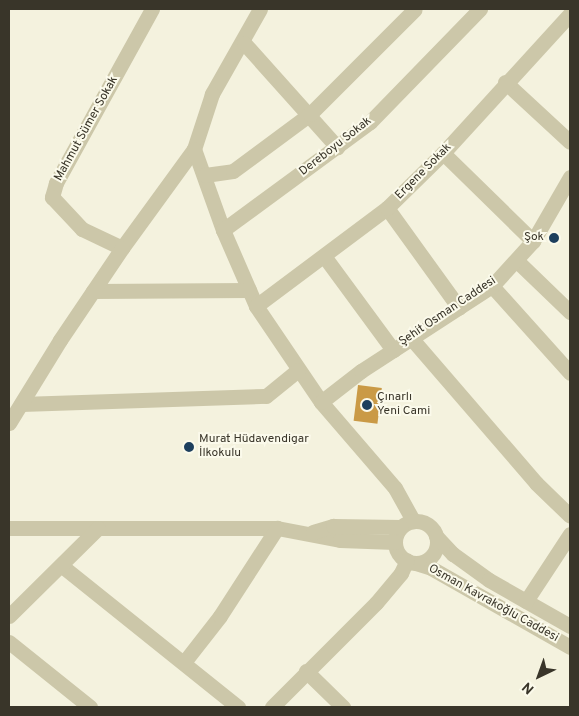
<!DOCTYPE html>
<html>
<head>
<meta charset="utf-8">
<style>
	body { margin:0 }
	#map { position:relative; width:579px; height:716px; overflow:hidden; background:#f4f2de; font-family:Overpass,sans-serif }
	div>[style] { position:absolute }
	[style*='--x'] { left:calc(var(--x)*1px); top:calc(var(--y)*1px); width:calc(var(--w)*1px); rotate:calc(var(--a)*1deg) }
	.building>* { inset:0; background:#ca9a46; transform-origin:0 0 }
	.minor>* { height:15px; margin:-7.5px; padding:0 7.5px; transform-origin:7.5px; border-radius:7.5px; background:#ccc7a9 }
	.minor>.ring { margin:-7.5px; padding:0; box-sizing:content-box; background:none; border:15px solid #ccc7a9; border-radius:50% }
	.dots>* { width:14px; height:14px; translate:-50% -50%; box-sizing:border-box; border:2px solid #fbfaeb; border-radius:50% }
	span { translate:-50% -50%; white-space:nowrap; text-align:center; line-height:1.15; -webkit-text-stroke:4px #fbfaeb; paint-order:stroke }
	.street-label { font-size:12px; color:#393529 }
	.poi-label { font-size:12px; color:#393529 }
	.right { translate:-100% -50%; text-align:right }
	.left { translate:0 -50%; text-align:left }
	.frame { position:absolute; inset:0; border:10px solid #393529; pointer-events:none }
	.north { position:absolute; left:514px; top:651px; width:50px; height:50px; -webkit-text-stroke:4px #fbfaeb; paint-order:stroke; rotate:222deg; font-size:14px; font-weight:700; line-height:20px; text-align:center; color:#393529 }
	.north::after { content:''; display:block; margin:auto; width:18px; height:22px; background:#393529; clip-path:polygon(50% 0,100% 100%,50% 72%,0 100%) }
</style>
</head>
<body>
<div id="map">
	<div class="building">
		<i style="left:358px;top:385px;width:24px;height:36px;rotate:7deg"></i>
	</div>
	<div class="minor">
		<i style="--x:152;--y:9;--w:199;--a:118.9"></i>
		<i style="--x:56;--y:183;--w:15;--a:106"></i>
		<i style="--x:52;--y:197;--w:44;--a:46.8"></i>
		<i style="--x:82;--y:229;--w:44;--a:25.4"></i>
		<i style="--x:122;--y:248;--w:122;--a:-54"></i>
		<i style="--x:260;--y:9;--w:98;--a:119.5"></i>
		<i style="--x:212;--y:94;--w:58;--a:108.1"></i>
		<i style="--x:194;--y:149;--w:86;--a:70.3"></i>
		<i style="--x:223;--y:230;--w:83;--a:66.5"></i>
		<i style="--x:256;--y:306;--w:116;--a:55.9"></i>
		<i style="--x:321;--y:402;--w:113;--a:49.3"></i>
		<i style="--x:395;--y:488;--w:38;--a:61"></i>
		<i style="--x:244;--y:43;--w:140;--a:48.2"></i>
		<i style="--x:505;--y:82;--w:88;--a:42.7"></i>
		<i style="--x:443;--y:153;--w:126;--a:44.4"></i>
		<i style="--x:205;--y:175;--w:28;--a:-8"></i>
		<i style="--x:233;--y:171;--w:96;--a:-36.5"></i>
		<i style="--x:310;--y:114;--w:148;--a:-45"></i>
		<i style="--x:387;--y:208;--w:123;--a:54.2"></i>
		<i style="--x:223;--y:230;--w:182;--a:-36.3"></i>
		<i style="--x:370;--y:122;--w:158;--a:-45.8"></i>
		<i style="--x:324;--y:256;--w:117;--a:53.7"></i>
		<i style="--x:517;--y:261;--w:74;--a:43.9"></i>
		<i style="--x:492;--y:286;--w:117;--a:48.1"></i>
		<i style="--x:93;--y:291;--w:156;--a:-0.4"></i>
		<i style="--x:256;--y:306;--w:164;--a:-36.8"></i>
		<i style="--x:387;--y:208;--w:78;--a:-44.5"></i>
		<i style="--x:443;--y:153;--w:188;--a:-47.6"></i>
		<i style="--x:411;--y:338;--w:191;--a:49.2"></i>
		<i style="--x:536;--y:483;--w:47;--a:44.1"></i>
		<i style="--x:321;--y:402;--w:51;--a:-37.8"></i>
		<i style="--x:361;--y:371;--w:156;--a:-33"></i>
		<i style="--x:492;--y:286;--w:61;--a:-47.7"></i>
		<i style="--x:533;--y:241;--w:74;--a:-60"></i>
		<i style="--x:21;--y:404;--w:245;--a:-1.9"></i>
		<i style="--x:266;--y:396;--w:41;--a:-39.1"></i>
		<i style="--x:9;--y:423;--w:97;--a:-58.4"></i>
		<i style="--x:60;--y:340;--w:111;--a:-56"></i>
		<i class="ring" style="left:395px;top:521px;width:27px;height:27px"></i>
		<i style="--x:9;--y:528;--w:268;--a:0"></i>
		<i style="--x:277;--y:528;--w:64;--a:10.8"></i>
		<i style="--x:340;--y:540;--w:55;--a:2.1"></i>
		<i style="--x:313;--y:532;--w:21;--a:-17"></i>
		<i style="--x:333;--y:526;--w:68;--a:0.8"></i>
		<i style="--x:436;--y:536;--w:25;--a:47"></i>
		<i style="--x:453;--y:554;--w:44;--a:35.8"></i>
		<i style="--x:489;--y:580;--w:93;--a:29.6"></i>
		<i style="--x:416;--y:563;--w:16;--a:18"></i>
		<i style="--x:431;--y:568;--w:160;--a:29.6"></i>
		<i style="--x:62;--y:566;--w:226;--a:38.7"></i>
		<i style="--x:526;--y:601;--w:80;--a:-56.7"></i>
		<i style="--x:9;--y:616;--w:125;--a:-44.7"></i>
		<i style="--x:9;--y:642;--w:104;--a:38.7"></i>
		<i style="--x:185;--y:661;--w:57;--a:-52.1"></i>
		<i style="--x:220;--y:616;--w:105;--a:-57.1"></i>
		<i style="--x:306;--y:671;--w:52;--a:44.2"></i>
		<i style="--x:272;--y:707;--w:147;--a:-45"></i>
		<i style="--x:376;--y:603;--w:39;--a:-50"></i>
		<i style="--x:401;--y:573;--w:14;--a:-65"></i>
	</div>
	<div class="dots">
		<i style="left:554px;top:238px;background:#1d3f5d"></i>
		<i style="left:367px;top:405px;background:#1d3f5d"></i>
		<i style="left:189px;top:447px;background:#1d3f5d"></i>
	</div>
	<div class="street-label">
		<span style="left:87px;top:129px;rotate:-61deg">Mahmut Sümer Sokak</span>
		<span style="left:336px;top:147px;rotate:-38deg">Dereboyu Sokak</span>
		<span style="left:424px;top:172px;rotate:-45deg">Ergene Sokak</span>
		<span style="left:448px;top:312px;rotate:-34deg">Şehit Osman Caddesi</span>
		<span style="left:493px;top:604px;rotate:29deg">Osman Kavrakoğlu Caddesi</span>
	</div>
	<div class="poi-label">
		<span class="right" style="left:544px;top:238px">Şok</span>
		<span class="left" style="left:377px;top:405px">Çınarlı<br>Yeni Cami</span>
		<span class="left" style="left:199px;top:447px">Murat Hüdavendigar<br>İlkokulu</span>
	</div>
	<div class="frame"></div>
	<div class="north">N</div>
</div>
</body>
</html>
